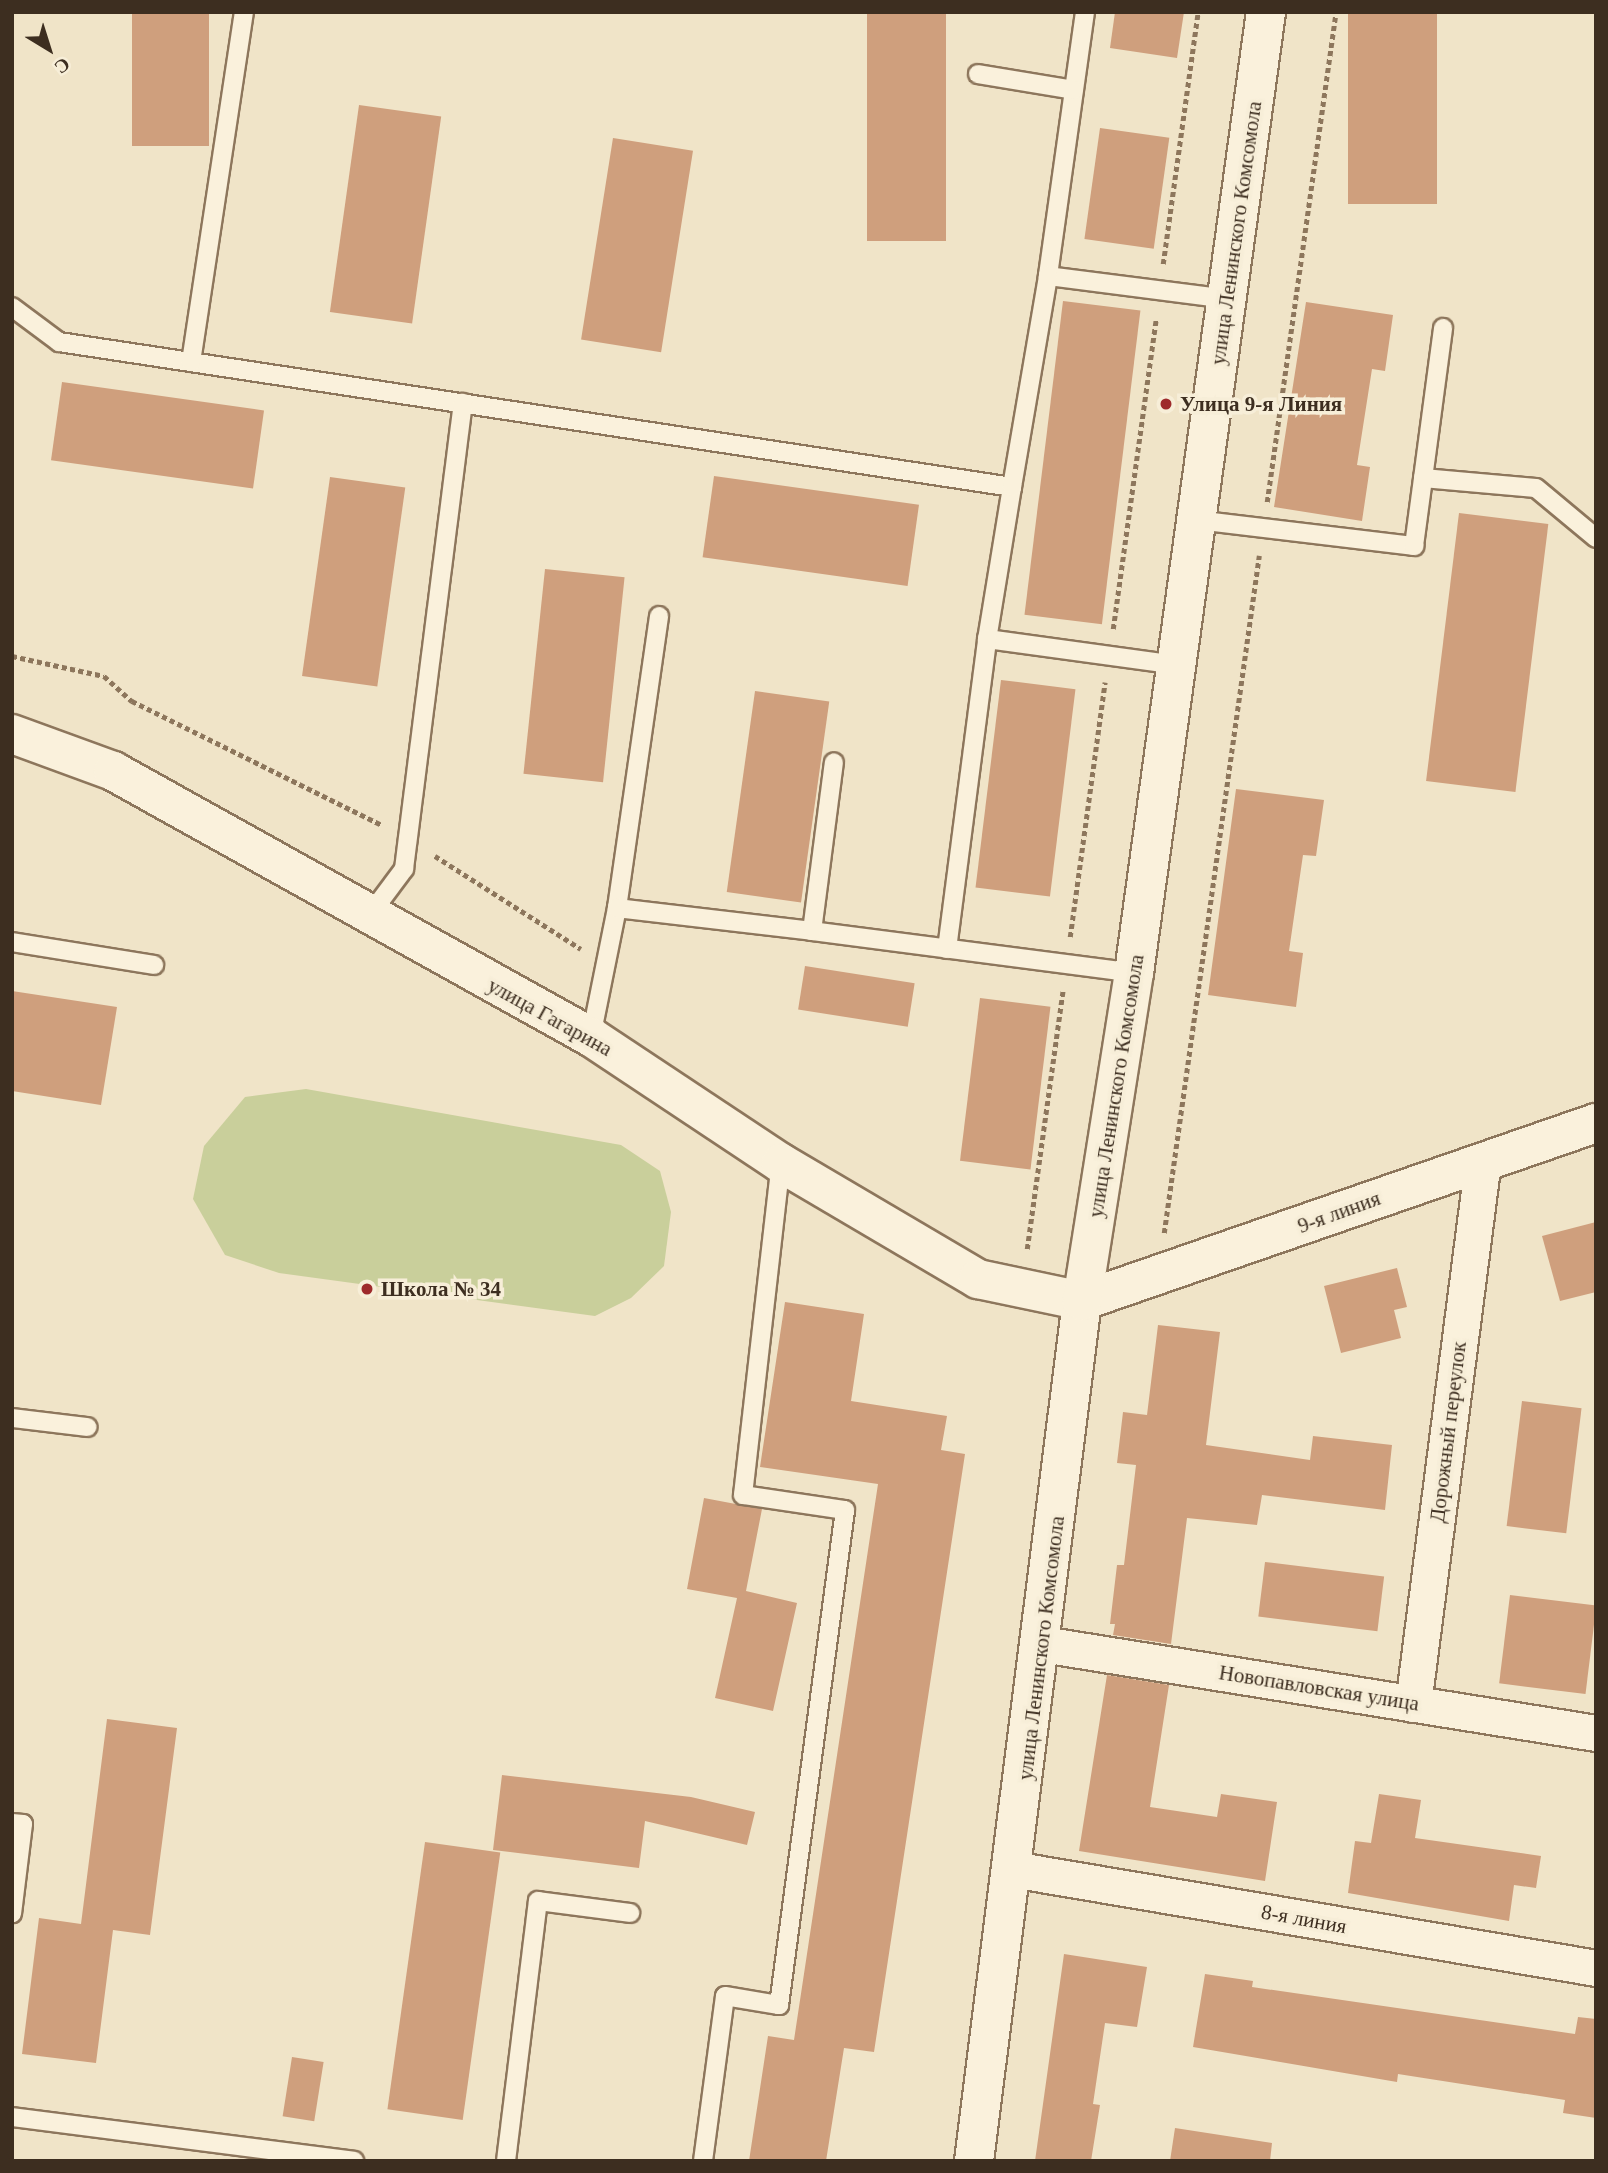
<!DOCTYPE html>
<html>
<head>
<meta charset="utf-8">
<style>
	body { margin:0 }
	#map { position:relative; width:1608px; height:2173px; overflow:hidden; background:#f0e4c8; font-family:Georgia,serif }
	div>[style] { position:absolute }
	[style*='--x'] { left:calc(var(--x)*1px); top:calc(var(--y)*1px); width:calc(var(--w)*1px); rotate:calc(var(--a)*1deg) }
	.green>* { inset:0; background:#c9cf9b }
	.building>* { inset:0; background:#cf9f7d; transform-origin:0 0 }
	.path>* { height:4.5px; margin-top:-2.25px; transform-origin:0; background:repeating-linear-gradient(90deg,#8d765c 0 5px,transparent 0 8.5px) }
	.roads { filter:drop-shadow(2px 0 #8d765c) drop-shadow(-2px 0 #8d765c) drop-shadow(0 2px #8d765c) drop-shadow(0 -2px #8d765c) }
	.lane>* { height:18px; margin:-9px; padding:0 9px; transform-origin:9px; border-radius:9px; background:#faf1dc }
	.street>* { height:35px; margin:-17.5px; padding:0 17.5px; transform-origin:17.5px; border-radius:17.5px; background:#faf1dc }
	.secondary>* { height:38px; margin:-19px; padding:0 19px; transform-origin:19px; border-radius:19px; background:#faf1dc }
	.dots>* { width:19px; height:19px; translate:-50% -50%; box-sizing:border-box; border:4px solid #f7eed8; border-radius:50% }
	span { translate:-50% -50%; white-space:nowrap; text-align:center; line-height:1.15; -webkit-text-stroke:7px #f7eed8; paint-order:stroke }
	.street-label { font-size:21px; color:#3d2e20 }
	.poi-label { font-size:21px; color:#3d2e20; font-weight:700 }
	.left { translate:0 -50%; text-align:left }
	.frame { position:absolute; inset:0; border:14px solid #3d2e20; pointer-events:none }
	.north { position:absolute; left:14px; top:14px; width:70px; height:70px; -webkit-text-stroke:5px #f7eed8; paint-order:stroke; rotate:142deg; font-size:19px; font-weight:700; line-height:28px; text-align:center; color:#3d2e20 }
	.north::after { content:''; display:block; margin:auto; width:24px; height:32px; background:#3d2e20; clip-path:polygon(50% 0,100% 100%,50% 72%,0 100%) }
</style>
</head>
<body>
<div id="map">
	<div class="green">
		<i style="clip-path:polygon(306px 1089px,621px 1145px,660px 1171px,671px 1212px,664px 1266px,631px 1298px,595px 1316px,279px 1273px,225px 1255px,193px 1199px,204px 1146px,245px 1097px)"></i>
	</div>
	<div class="building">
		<i style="left:132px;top:12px;width:77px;height:134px"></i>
		<i style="left:867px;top:12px;width:79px;height:229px"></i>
		<i style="clip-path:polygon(1115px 12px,1184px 12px,1177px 58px,1110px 48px)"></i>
		<i style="left:1348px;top:12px;width:89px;height:192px"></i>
		<i style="left:359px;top:105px;width:83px;height:209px;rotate:8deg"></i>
		<i style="left:1100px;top:128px;width:70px;height:112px;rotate:8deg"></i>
		<i style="left:613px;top:138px;width:81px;height:204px;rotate:9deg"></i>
		<i style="left:1063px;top:301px;width:78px;height:316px;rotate:7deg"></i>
		<i style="clip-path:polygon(1306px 302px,1393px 315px,1385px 371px,1372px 369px,1357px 465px,1370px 467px,1362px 521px,1274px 507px)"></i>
		<i style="left:62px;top:382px;width:204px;height:79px;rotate:8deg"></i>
		<i style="left:714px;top:476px;width:207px;height:82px;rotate:8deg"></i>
		<i style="left:330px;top:477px;width:76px;height:201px;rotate:8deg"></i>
		<i style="left:1459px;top:513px;width:90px;height:270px;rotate:7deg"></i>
		<i style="left:545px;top:569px;width:80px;height:206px;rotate:6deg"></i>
		<i style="left:1001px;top:680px;width:75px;height:209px;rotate:7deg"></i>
		<i style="left:755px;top:691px;width:75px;height:203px;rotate:8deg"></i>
		<i style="clip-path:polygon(1236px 789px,1324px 800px,1316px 856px,1303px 855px,1289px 951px,1303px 953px,1296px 1007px,1208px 995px)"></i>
		<i style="left:805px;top:966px;width:111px;height:44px;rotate:9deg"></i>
		<i style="clip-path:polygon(12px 991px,117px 1007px,101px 1105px,12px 1091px)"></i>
		<i style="left:980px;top:998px;width:71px;height:164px;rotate:7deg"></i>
		<i style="clip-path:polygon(1596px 1222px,1596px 1292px,1560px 1301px,1542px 1236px)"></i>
		<i style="clip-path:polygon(1397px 1268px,1407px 1307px,1394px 1310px,1401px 1338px,1341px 1353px,1324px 1286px)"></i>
		<i style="clip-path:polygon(785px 1302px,864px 1314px,851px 1401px,947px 1416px,941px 1450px,965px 1454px,874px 2052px,844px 2048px,826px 2161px,749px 2161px,768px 2036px,794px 2040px,878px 1484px,760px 1467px)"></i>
		<i style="clip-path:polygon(1158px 1325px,1220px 1332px,1206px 1445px,1310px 1460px,1313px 1436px,1392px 1445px,1385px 1510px,1262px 1495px,1257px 1525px,1187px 1518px,1171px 1644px,1113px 1635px,1115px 1624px,1110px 1624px,1117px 1565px,1124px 1565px,1136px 1465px,1117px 1463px,1123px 1412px,1147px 1415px)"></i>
		<i style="left:1522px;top:1401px;width:60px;height:126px;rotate:7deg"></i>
		<i style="clip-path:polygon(704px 1498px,762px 1509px,746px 1591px,797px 1603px,773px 1711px,715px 1698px,737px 1598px,687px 1589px)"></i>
		<i style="left:1265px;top:1562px;width:120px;height:55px;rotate:7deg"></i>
		<i style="left:1510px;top:1595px;width:87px;height:89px;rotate:7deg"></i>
		<i style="clip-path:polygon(1107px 1675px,1169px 1685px,1150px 1807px,1217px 1817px,1221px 1794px,1277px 1802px,1265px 1881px,1079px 1851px)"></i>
		<i style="clip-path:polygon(107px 1719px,177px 1728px,150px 1935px,113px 1930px,96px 2063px,22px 2054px,39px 1918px,81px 1924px)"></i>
		<i style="clip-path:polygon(502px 1775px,691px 1797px,755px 1812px,747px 1845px,645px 1821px,639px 1868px,493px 1850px)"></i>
		<i style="clip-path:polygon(1379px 1794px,1421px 1800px,1415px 1838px,1541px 1856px,1536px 1888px,1514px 1885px,1509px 1921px,1348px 1893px,1355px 1841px,1371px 1843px)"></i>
		<i style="left:425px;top:1842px;width:76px;height:270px;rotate:8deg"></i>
		<i style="clip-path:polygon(1064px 1954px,1147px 1967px,1137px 2027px,1105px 2023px,1093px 2104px,1100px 2105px,1091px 2161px,1035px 2161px)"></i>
		<i style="clip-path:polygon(1205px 1974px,1253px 1981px,1252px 1987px,1575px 2034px,1578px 2017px,1596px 2019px,1596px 2118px,1563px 2113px,1565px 2100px,1398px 2074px,1397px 2082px,1193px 2047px)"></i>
		<i style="left:292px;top:2057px;width:32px;height:60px;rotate:9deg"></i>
		<i style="clip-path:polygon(1175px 2128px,1272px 2143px,1270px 2161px,1170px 2161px)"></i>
	</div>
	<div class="path">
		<i style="--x:1163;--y:264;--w:254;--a:-82.1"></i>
		<i style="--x:1267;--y:502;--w:495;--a:-82"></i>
		<i style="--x:1113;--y:629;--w:314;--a:-82.1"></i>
		<i style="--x:12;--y:656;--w:94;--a:12.3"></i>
		<i style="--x:104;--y:676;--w:38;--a:42"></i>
		<i style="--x:132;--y:701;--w:279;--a:26.4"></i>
		<i style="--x:435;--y:856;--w:173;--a:32.5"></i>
		<i style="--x:1070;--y:937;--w:257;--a:-82.2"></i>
		<i style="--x:1164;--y:1233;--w:684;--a:-82.01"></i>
		<i style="--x:1027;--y:1249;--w:260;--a:-82.1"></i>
	</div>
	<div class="roads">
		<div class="lane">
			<i style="--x:1085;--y:12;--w:267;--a:98"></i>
			<i style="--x:1048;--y:276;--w:180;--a:7.3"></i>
			<i style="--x:978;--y:74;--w:97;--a:9.5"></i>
			<i style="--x:12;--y:307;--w:59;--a:36.7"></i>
			<i style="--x:59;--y:342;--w:964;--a:8.65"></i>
			<i style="--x:1012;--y:487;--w:154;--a:99.3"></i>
			<i style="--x:987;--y:639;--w:191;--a:7.8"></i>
			<i style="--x:191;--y:362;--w:354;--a:-81.4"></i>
			<i style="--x:1423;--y:478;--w:113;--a:5.1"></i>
			<i style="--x:1536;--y:488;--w:78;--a:39.8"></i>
			<i style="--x:1012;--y:487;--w:214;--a:-80.3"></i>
			<i style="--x:1196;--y:520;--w:220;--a:6.8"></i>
			<i style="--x:1414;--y:546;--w:220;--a:-82.4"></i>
			<i style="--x:617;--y:908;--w:295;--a:-81.8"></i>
			<i style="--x:369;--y:916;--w:59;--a:-53.3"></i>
			<i style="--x:404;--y:869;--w:470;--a:-82.8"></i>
			<i style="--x:812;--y:931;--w:325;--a:7.4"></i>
			<i style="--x:12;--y:942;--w:144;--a:9.2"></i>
			<i style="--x:947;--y:949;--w:313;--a:-82.6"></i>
			<i style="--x:591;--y:1037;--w:132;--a:-78.6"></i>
			<i style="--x:617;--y:908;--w:196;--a:6.7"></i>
			<i style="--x:812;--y:931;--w:170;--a:-82.6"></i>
			<i style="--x:12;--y:1418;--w:76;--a:6.8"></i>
			<i style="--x:12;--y:1823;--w:11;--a:5"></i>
			<i style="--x:23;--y:1824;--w:90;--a:97"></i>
			<i style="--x:12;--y:2117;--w:345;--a:7.3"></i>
			<i style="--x:506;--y:2161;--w:262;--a:-83"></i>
			<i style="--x:538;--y:1901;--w:93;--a:7.4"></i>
			<i style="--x:703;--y:2161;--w:166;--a:-82.4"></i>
			<i style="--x:725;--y:1996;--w:55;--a:9.5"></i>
			<i style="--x:779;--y:2005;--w:499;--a:-82.4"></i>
			<i style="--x:845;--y:1510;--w:103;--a:-171.6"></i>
			<i style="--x:743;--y:1495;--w:334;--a:-83.5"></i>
		</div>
		<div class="street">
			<i style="--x:1042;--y:1644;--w:561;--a:9.13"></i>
			<i style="--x:1413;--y:1704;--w:548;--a:-82.67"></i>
			<i style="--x:1012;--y:1869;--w:592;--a:9.62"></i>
		</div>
		<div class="secondary">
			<i style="--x:12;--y:734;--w:108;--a:20.1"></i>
			<i style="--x:113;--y:771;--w:547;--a:29.1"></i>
			<i style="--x:591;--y:1037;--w:228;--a:33.6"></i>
			<i style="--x:781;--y:1163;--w:229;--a:30.5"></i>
			<i style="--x:978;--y:1279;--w:106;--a:11.9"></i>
			<i style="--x:1082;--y:1301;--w:544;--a:-19.1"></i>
			<i style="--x:974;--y:2161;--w:867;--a:-82.84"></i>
			<i style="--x:1082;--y:1301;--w:332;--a:-81"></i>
			<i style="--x:1134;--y:973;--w:970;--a:-82.18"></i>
		</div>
	</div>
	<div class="dots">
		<i style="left:1166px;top:404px;background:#9e2a2b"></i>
		<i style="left:367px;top:1289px;background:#9e2a2b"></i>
	</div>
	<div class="street-label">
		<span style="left:1236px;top:233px;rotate:-82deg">улица Ленинского Комсомола</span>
		<span style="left:550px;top:1017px;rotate:29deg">улица Гагарина</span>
		<span style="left:1116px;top:1086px;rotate:-81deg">улица Ленинского Комсомола</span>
		<span style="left:1339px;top:1212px;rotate:-20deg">9-я линия</span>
		<span style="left:1448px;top:1432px;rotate:-83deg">Дорожный переулок</span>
		<span style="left:1041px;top:1648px;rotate:-83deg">улица Ленинского Комсомола</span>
		<span style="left:1319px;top:1688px;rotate:9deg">Новопавловская улица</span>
		<span style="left:1304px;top:1919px;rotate:10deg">8-я линия</span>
	</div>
	<div class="poi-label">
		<span class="left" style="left:1180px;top:404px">Улица 9-я Линия</span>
		<span class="left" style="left:381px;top:1289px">Школа № 34</span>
	</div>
	<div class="frame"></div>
	<div class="north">С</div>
</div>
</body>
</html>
